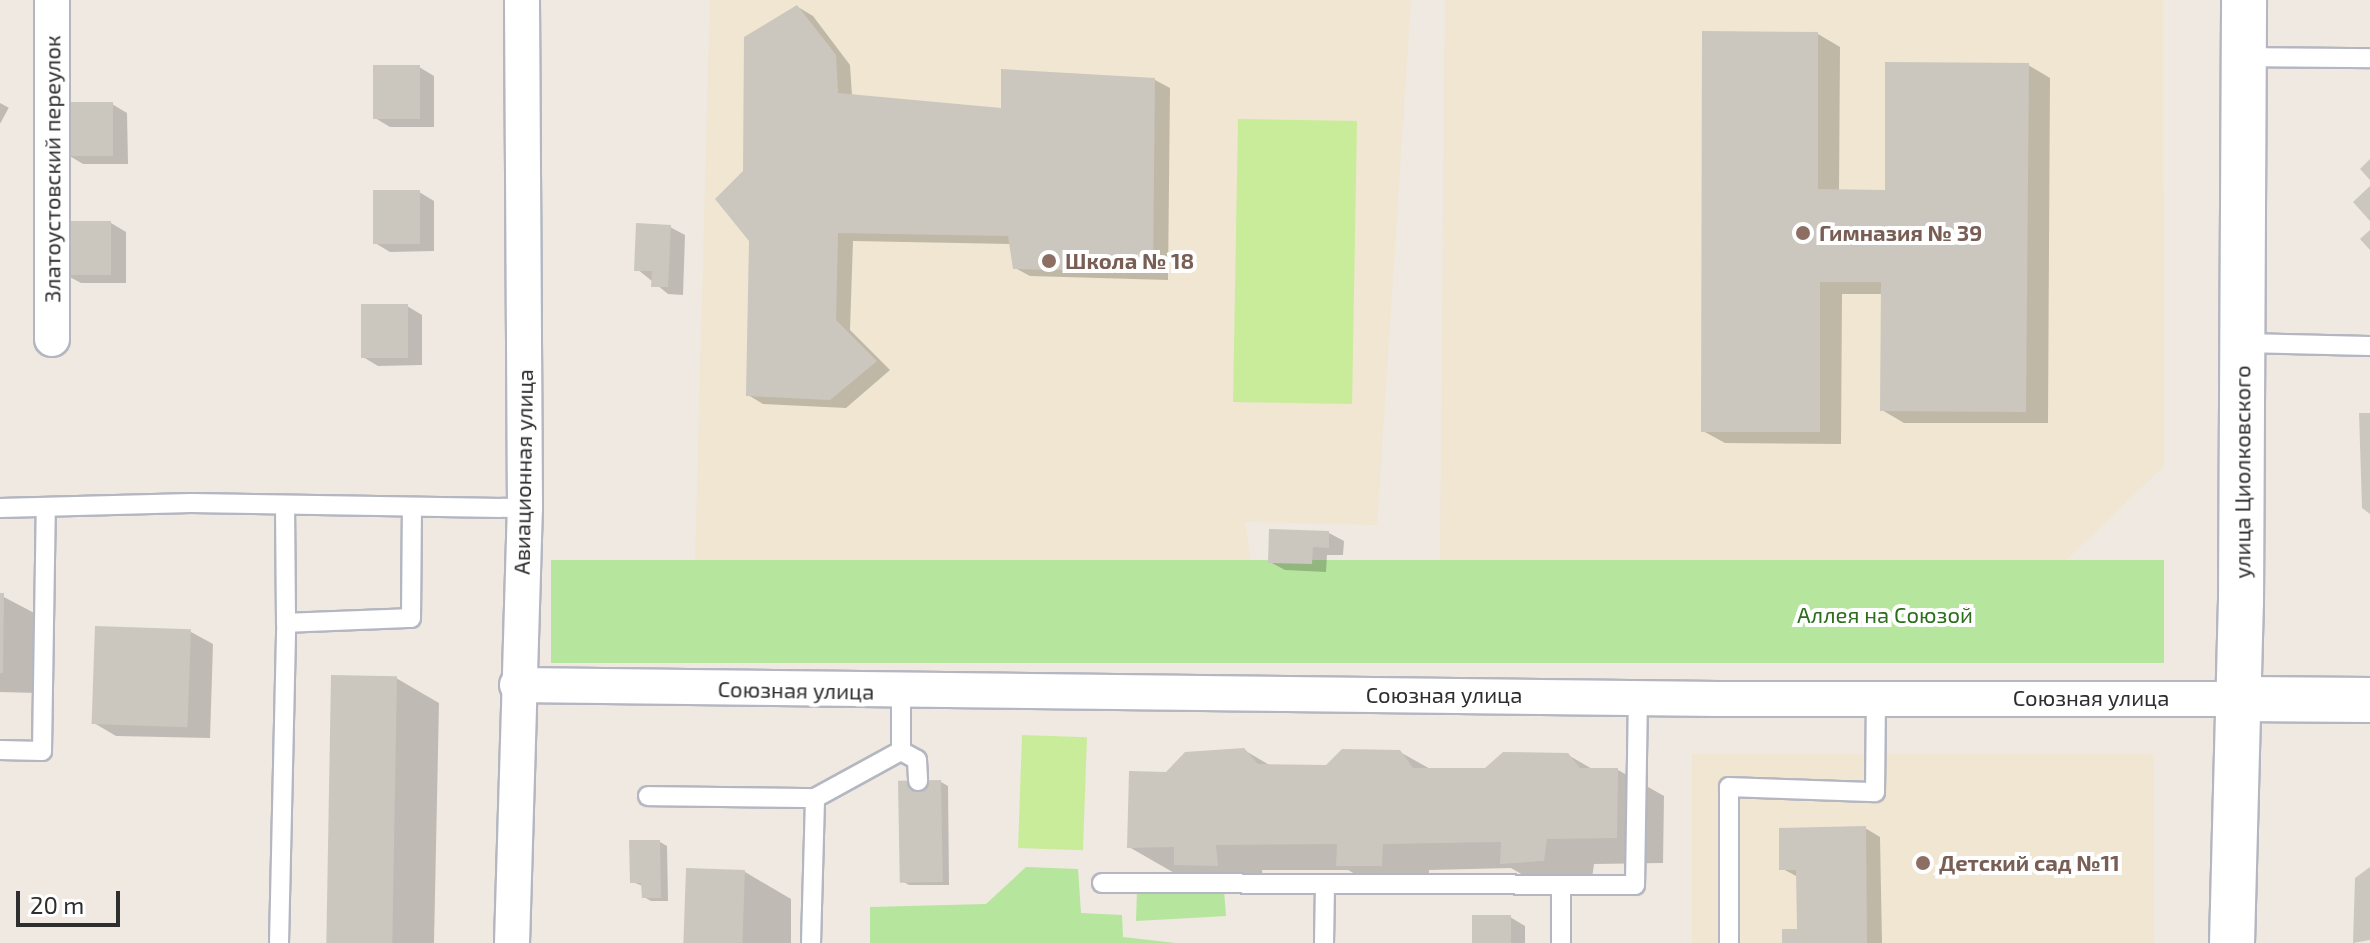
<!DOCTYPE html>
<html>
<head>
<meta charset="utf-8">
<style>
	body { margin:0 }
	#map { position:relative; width:2370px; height:943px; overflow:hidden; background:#efe9e1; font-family:"Exo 2",sans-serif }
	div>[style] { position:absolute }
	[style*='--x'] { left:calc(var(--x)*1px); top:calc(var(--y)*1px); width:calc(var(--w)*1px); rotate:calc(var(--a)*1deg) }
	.education>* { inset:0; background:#f0e6d1; transform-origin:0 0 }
	.green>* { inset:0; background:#b6e59e; transform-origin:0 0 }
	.pitch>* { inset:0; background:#c9ec9a; transform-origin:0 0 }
	.shadow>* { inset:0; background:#0003; transform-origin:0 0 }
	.building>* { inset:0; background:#cbc7bf; transform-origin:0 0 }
	.roads { filter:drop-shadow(2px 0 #b4b7c1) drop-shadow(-2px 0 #b4b7c1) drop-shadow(0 2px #b4b7c1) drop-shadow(0 -2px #b4b7c1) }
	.lane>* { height:18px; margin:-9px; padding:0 9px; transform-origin:9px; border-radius:9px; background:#fff }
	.street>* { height:34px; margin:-17px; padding:0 17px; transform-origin:17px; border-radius:17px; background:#fff }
	.secondary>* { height:44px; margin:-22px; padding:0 22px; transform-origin:22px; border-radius:22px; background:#fff }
	.dots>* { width:22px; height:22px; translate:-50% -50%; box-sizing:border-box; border:4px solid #fff; border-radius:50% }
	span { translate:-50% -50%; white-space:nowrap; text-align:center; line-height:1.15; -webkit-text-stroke:8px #fff; paint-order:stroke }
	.street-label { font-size:22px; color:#2e2e2e }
	.education-label { font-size:22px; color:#785e54; font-weight:700 }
	.left { translate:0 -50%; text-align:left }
	.park-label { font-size:22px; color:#2c6e1b }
	.scale { position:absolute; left:16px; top:891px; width:104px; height:36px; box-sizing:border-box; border:4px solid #2e2e2e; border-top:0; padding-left:10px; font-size:24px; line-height:28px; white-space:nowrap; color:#2e2e2e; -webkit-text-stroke:6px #fff; paint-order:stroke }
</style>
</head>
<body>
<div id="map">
	<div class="education">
		<i style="clip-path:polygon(710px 0,1411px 0,1377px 525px,1245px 522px,1251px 563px,695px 561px)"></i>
		<i style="clip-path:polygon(1445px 0,2163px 0,2164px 466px,2061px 565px,1440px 563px)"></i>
		<i style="left:1692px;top:754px;width:462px;height:189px"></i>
	</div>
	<div class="green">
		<i style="left:551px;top:560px;width:1613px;height:103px"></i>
		<i style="clip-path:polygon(1026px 867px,1078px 869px,1081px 913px,1122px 915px,1123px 937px,1175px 943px,870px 943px,870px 907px,986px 904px)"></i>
		<i style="clip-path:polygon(1224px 890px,1226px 916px,1136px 921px,1137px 891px)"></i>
	</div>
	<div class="pitch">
		<i style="left:1238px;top:119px;width:119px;height:283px;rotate:1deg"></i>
		<i style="left:1022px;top:735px;width:65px;height:113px;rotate:2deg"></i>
	</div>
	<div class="shadow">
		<i style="clip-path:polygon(798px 7px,813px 16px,850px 65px,852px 96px,1003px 110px,1155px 80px,1170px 88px,1168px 280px,1030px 276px,1015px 268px,1011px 244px,853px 241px,850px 330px,890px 370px,846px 408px,763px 404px,748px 395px,751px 240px,745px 172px)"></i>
		<i style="clip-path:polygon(1818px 34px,1840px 47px,1839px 191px,1887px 192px,2028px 65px,2050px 78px,2048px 423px,1904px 423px,1882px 410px,1883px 294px,1842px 294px,1841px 444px,1725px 443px,1703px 431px)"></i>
		<i style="clip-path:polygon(419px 67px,434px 76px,434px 127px,390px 127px,375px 118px)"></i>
		<i style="left:0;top:103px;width:10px;height:56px;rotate:29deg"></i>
		<i style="clip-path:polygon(112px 104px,127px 113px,128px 164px,83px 164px,68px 155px)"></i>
		<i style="clip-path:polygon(419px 192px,434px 201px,434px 251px,390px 252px,375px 243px)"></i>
		<i style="clip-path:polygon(111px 223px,126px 232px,126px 283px,81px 283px,66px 275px)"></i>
		<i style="clip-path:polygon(670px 227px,685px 235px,683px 295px,668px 294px,637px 269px)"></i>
		<i style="clip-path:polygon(407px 306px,422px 315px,422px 365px,378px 366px,363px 357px)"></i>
		<i style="clip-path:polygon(1329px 533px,1344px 541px,1343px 555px,1327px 555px,1326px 572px,1285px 570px,1270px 562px)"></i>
		<i style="clip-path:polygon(0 595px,40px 616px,39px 693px,0 692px)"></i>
		<i style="clip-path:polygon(191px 632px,213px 644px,210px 738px,116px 736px,94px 723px)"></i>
		<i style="clip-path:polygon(396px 678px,439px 703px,434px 943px,328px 943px)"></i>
		<i style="clip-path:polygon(1244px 750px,1271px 766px,1327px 767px,1400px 752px,1432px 770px,1486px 770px,1568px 755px,1594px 770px,1618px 770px,1664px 796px,1663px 863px,1594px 864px,1591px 886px,1549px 890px,1511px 868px,1429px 870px,1428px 892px,1385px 891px,1348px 870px,1262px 870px,1264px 892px,1223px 891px,1193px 873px,1176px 874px,1129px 847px,1167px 774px)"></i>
		<i style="clip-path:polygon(941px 782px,948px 786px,949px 885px,909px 885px,902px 881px)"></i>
		<i style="clip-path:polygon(1865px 828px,1880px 837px,1882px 943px,1784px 943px,1799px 931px,1798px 877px,1781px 868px)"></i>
		<i style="clip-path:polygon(660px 842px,667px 846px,668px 901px,651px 901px,644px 897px,643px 886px,632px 882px)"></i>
		<i style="clip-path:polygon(745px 872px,791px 899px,791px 943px,688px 943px)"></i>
		<i style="clip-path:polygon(1510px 917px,1525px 926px,1525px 943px,1474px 943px)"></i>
	</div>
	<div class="building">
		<i style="clip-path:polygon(797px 5px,836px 55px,838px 93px,1001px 108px,1001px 69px,1155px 78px,1153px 272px,1013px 269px,1008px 236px,838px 233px,836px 320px,877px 361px,830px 400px,746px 396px,749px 241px,715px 199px,743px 171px,744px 37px)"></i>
		<i style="clip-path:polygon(1702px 31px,1818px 32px,1818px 189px,1885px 190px,1885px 62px,2029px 63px,2026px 412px,1880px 411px,1881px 282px,1820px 282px,1820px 432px,1701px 432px)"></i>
		<i style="left:420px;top:65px;width:54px;height:47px;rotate:90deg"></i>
		<i style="left:113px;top:102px;width:54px;height:47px;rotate:90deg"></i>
		<i style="clip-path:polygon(2370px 159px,2370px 180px,2360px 169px)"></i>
		<i style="clip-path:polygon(2370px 186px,2370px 221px,2353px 202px)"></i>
		<i style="left:373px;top:190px;width:47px;height:54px"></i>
		<i style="left:111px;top:221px;width:54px;height:47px;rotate:90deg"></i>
		<i style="clip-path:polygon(636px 223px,671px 225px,668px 287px,651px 287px,652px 271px,634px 271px)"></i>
		<i style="clip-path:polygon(2370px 230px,2370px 250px,2360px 239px)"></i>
		<i style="left:361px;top:304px;width:47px;height:54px"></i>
		<i style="clip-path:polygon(2359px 413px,2370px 413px,2370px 514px,2362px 508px)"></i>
		<i style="clip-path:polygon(1269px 529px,1329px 531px,1329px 548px,1313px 547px,1312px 564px,1268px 563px)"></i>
		<i style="clip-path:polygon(0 593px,4px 593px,3px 673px,0 673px)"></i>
		<i style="left:95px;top:626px;width:96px;height:98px;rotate:2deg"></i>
		<i style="left:331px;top:675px;width:66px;height:268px;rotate:1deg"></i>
		<i style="clip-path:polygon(1244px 748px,1258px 764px,1326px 765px,1342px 749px,1400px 750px,1413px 768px,1485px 768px,1503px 752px,1568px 753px,1580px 768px,1618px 768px,1617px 838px,1547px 839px,1544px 861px,1500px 864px,1501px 842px,1383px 844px,1382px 866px,1336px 866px,1337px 844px,1216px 845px,1218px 866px,1174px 865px,1174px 847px,1127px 848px,1129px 771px,1166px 772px,1185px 752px)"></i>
		<i style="left:941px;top:780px;width:102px;height:43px;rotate:89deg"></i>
		<i style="clip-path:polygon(1866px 826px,1867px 943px,1782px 943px,1782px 929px,1797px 929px,1796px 870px,1779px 870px,1779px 828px)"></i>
		<i style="clip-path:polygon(629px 840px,660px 840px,661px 898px,642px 898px,641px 883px,630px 883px)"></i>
		<i style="clip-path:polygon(2370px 867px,2370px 940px,2353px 943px,2355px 878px)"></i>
		<i style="left:686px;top:868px;width:59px;height:75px;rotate:2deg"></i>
		<i style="left:1472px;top:915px;width:39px;height:28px"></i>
	</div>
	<div class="roads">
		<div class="lane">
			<i style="--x:2243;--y:57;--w:127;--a:0.5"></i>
			<i style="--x:2243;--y:343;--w:127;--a:1.4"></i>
			<i style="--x:285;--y:505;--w:118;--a:89.5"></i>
			<i style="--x:0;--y:508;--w:191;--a:-1.5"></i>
			<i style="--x:191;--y:503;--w:334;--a:0.9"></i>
			<i style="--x:0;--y:750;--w:42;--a:1.4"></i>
			<i style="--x:42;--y:751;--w:243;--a:-89.1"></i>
			<i style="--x:901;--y:751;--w:18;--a:29"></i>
			<i style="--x:917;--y:760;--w:21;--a:87"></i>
			<i style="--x:648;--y:796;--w:167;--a:0.7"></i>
			<i style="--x:1102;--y:883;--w:533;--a:0.21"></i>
			<i style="--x:1635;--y:885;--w:190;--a:-89.1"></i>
			<i style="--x:279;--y:943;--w:320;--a:-88.7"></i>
			<i style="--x:286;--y:623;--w:125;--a:-2.3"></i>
			<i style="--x:411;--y:618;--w:111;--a:-89.5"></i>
			<i style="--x:811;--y:943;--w:145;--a:-88.4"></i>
			<i style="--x:815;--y:798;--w:98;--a:-28.7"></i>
			<i style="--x:901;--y:751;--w:59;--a:-90"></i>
			<i style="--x:1324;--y:943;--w:56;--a:-89"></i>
			<i style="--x:1561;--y:943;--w:58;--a:-90"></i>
			<i style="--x:1729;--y:943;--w:156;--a:-90"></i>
			<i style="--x:1729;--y:787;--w:146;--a:2"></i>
			<i style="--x:1875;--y:792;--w:93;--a:-89.4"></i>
		</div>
		<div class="street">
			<i style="--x:52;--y:339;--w:339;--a:-90"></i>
			<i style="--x:517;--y:685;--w:1202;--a:0.67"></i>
			<i style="--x:1719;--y:699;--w:520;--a:0"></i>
			<i style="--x:512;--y:943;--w:435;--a:-88.3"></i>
			<i style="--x:525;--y:508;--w:508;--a:-90.34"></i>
		</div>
		<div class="secondary">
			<i style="--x:2239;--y:699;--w:131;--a:0.4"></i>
			<i style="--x:2232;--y:943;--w:340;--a:-88.5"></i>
			<i style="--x:2241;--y:603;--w:603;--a:-89.71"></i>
		</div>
	</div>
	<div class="dots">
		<i style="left:1803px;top:233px;background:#8d6e63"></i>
		<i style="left:1049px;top:261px;background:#8d6e63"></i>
		<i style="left:1923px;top:863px;background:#8d6e63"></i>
	</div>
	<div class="street-label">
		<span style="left:52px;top:169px;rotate:-90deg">Златоустовский переулок</span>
		<span style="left:523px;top:472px;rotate:-89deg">Авиационная улица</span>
		<span style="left:2242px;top:472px;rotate:-90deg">улица Циолковского</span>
		<span style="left:796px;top:690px;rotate:1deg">Союзная улица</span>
		<span style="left:1444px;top:695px">Союзная улица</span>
		<span style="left:2091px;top:698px">Союзная улица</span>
	</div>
	<div class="education-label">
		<span class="left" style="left:1819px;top:233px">Гимназия № 39</span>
		<span class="left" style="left:1065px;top:261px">Школа № 18</span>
		<span class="left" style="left:1939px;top:863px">Детский сад №11</span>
	</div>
	<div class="park-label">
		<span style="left:1885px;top:615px">Аллея на Союзой</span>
	</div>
	<div class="scale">20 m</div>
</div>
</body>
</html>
